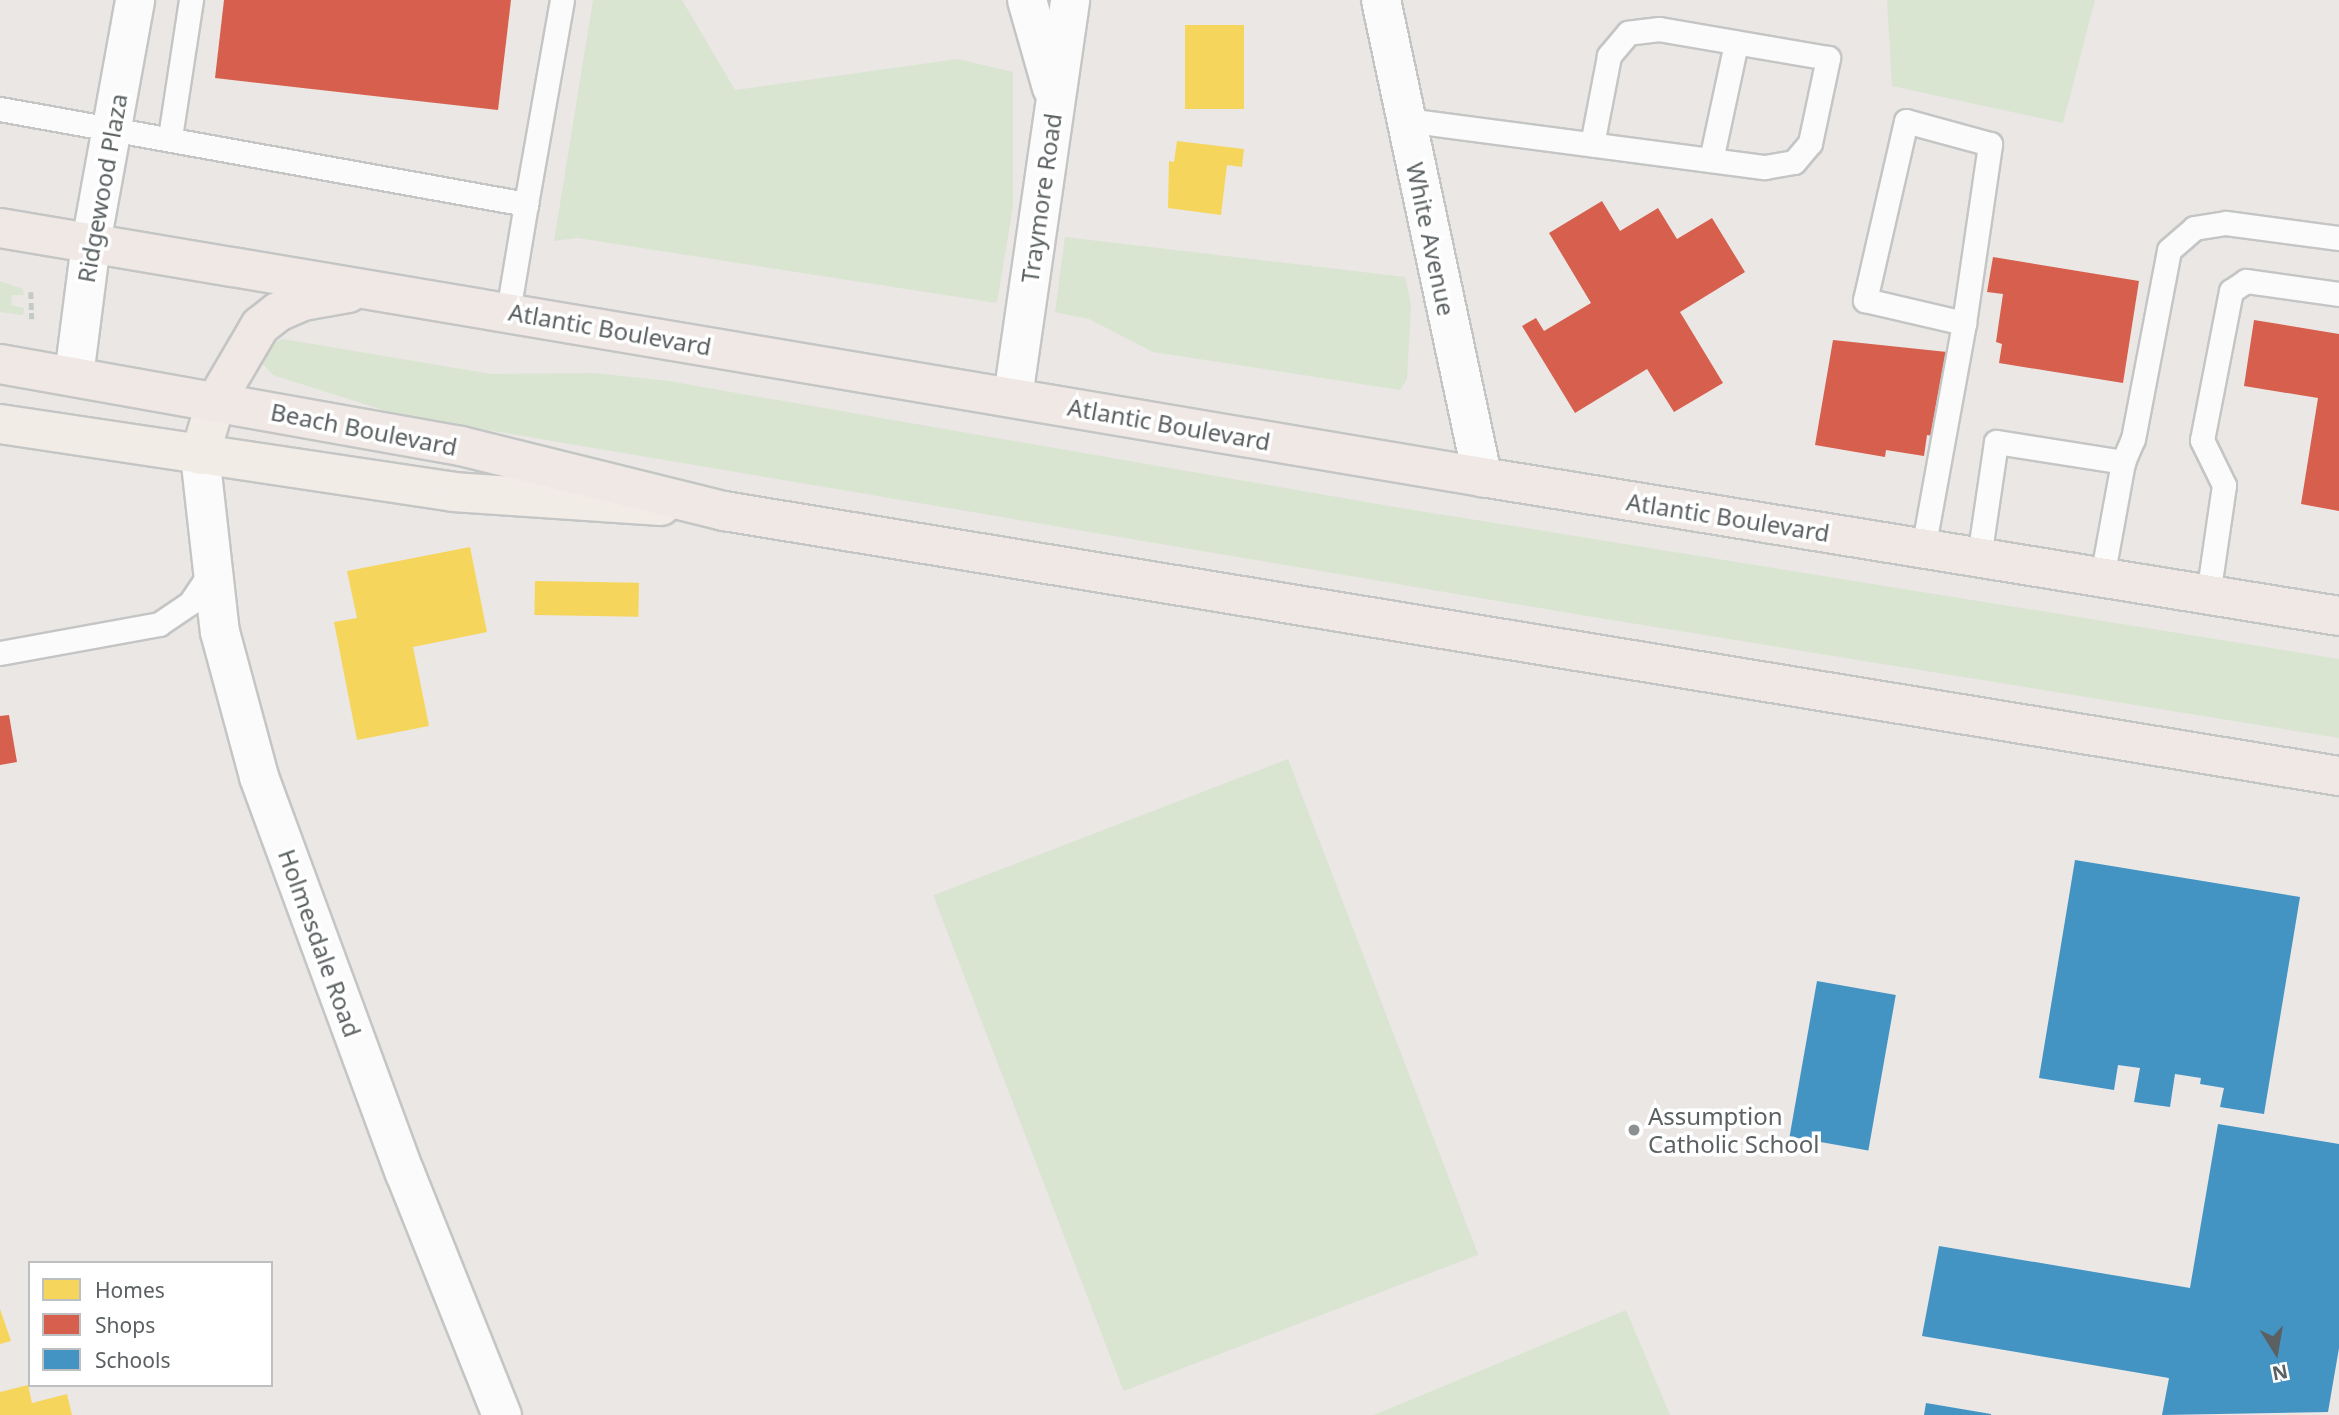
<!DOCTYPE html>
<html>
<head>
<meta charset="utf-8">
<style>
	body { margin:0 }
	#map { position:relative; width:2339px; height:1415px; overflow:hidden; background:#eae7e5; font-family:"Noto Sans",sans-serif }
	div>[style] { position:absolute }
	[style*='--x'] { left:calc(var(--x)*1px); top:calc(var(--y)*1px); width:calc(var(--w)*1px); rotate:calc(var(--a)*1deg) }
	.green>* { inset:0; background:#dae5d1; transform-origin:0 0 }
	.homes>* { inset:0; background:#f6d55c; transform-origin:0 0 }
	.shops>* { inset:0; background:#d6604d }
	.schools>* { inset:0; background:#4393c3; transform-origin:0 0 }
	.path>* { height:4.5px; margin-top:-2.25px; transform-origin:0; background:repeating-linear-gradient(90deg,#c4cac5 0 7px,transparent 0 10.5px) }
	.roads { filter:drop-shadow(2px 0 #c4c5c5) drop-shadow(-2px 0 #c4c5c5) drop-shadow(0 2px #c4c5c5) drop-shadow(0 -2px #c4c5c5) }
	.service>* { height:23px; margin:-11.5px; padding:0 11.5px; transform-origin:11.5px; border-radius:11.5px; background:#fcfbfb }
	.minor>* { height:38px; margin:-19px; padding:0 19px; transform-origin:19px; border-radius:19px; background:#fcfbfb }
	.primary>* { height:38px; margin:-19px; padding:0 19px; transform-origin:19px; border-radius:19px; background:#f2ece7 }
	.trunk>* { height:38px; margin:-19px; padding:0 19px; transform-origin:19px; border-radius:19px; background:#f0e8e4 }
	.dots>* { width:19px; height:19px; translate:-50% -50%; box-sizing:border-box; border:4px solid #fff; border-radius:50% }
	span { translate:-50% -50%; white-space:nowrap; text-align:center; line-height:1.15; -webkit-text-stroke:7px #fff; paint-order:stroke }
	.street-label { font-size:24px; color:#5b6162 }
	.poi-label { font-size:24px; color:#5b6162 }
	.left { translate:0 -50%; text-align:left }
	.legend { position:absolute; left:28px; top:1261px; width:245px; height:126px; box-sizing:border-box; background:#fff; border:2px solid #bdc0c0; margin:0; padding:9px 12px; list-style:none; font-size:21px; color:#5b6162 }
	.legend li { display:flex; align-items:center; gap:14px; height:35px }
	.legend b { width:35px; border:2px solid #bdc0c0 }
	.north { position:absolute; left:2241px; top:1317px; width:70px; height:70px; -webkit-text-stroke:5px #fff; paint-order:stroke; rotate:169deg; font-size:19px; font-weight:700; line-height:28px; text-align:center; color:#5b6162 }
	.north::after { content:''; display:block; margin:auto; width:24px; height:32px; background:#5b6162; clip-path:polygon(50% 0,100% 100%,50% 72%,0 100%) }
</style>
</head>
<body>
<div id="map">
	<div class="green">
		<i style="clip-path:polygon(593px 0,682px 0,735px 90px,958px 59px,1013px 72px,1013px 206px,997px 303px,577px 238px,554px 241px)"></i>
		<i style="clip-path:polygon(1887px 0,2095px 0,2063px 123px,1892px 86px)"></i>
		<i style="clip-path:polygon(1065px 237px,1405px 277px,1411px 305px,1407px 379px,1400px 390px,1153px 352px,1089px 319px,1055px 312px)"></i>
		<i style="clip-path:polygon(0 281px,23px 289px,24px 295px,12px 295px,11px 305px,24px 308px,23px 315px,0 312px)"></i>
		<i style="clip-path:polygon(283px 339px,491px 374px,594px 373px,668px 381px,1389px 506px,2339px 659px,2339px 738px,1581px 615px,399px 415px,273px 375px,262px 363px,263px 354px,267px 346px)"></i>
		<i style="left:1288px;top:759px;width:531px;height:380px;rotate:69deg"></i>
		<i style="clip-path:polygon(1626px 1310px,1670px 1415px,1374px 1415px)"></i>
	</div>
	<div class="homes">
		<i style="left:1185px;top:25px;width:59px;height:84px"></i>
		<i style="clip-path:polygon(1177px 141px,1244px 149px,1242px 167px,1227px 165px,1221px 215px,1168px 208px,1169px 161px,1174px 162px)"></i>
		<i style="clip-path:polygon(470px 547px,487px 632px,413px 647px,429px 726px,357px 740px,334px 622px,357px 618px,347px 571px)"></i>
		<i style="left:535px;top:581px;width:104px;height:34px;rotate:1deg"></i>
		<i style="clip-path:polygon(0 1309px,11px 1341px,0 1344px)"></i>
		<i style="clip-path:polygon(28px 1385px,32px 1403px,67px 1394px,72px 1415px,0 1415px,0 1392px)"></i>
	</div>
	<div class="shops">
		<i style="clip-path:polygon(224px 0,511px 0,498px 110px,215px 78px)"></i>
		<i style="clip-path:polygon(1602px 201px,1620px 231px,1658px 208px,1677px 239px,1712px 218px,1745px 272px,1680px 312px,1723px 383px,1674px 412px,1647px 369px,1575px 413px,1522px 326px,1536px 318px,1544px 331px,1591px 303px,1549px 233px)"></i>
		<i style="clip-path:polygon(1993px 257px,2139px 281px,2123px 383px,1999px 363px,2002px 344px,1996px 342px,2003px 294px,1987px 292px)"></i>
		<i style="clip-path:polygon(2254px 320px,2339px 334px,2339px 511px,2301px 504px,2318px 398px,2244px 386px)"></i>
		<i style="clip-path:polygon(1833px 340px,1947px 352px,1933px 436px,1927px 435px,1924px 456px,1886px 450px,1885px 457px,1815px 445px)"></i>
		<i style="clip-path:polygon(9px 715px,17px 762px,0 765px,0 716px)"></i>
	</div>
	<div class="schools">
		<i style="clip-path:polygon(2075px 860px,2300px 897px,2264px 1114px,2220px 1107px,2224px 1088px,2200px 1084px,2201px 1078px,2175px 1074px,2170px 1107px,2134px 1102px,2140px 1068px,2118px 1065px,2114px 1090px,2039px 1078px)"></i>
		<i style="left:1817px;top:981px;width:80px;height:158px;rotate:10deg"></i>
		<i style="clip-path:polygon(2218px 1124px,2339px 1144px,2339px 1348px,2328px 1412px,2162px 1415px,2169px 1378px,1922px 1336px,1939px 1246px,2190px 1288px)"></i>
		<i style="clip-path:polygon(1926px 1403px,1991px 1414px,1991px 1415px,1924px 1415px)"></i>
	</div>
	<div class="path">
		<i style="--x:31;--y:292;--w:27;--a:88"></i>
	</div>
	<div class="roads">
		<div class="service">
			<i style="--x:0;--y:109;--w:535;--a:10.24"></i>
			<i style="--x:526;--y:204;--w:109;--a:99.5"></i>
			<i style="--x:1406;--y:120;--w:362;--a:7.5"></i>
			<i style="--x:1765;--y:167;--w:29;--a:-10"></i>
			<i style="--x:1794;--y:162;--w:25;--a:-50"></i>
			<i style="--x:1810;--y:143;--w:87;--a:-78"></i>
			<i style="--x:1828;--y:58;--w:171;--a:-170.3"></i>
			<i style="--x:1659;--y:29;--w:31;--a:173"></i>
			<i style="--x:1628;--y:33;--w:30;--a:130"></i>
			<i style="--x:1609;--y:56;--w:90;--a:100.9"></i>
			<i style="--x:170;--y:137;--w:139;--a:-81.3"></i>
			<i style="--x:1711;--y:160;--w:120;--a:-77.9"></i>
			<i style="--x:526;--y:204;--w:207;--a:-80"></i>
			<i style="--x:2123;--y:462;--w:25;--a:-67"></i>
			<i style="--x:2133;--y:439;--w:192;--a:-79.2"></i>
			<i style="--x:2169;--y:250;--w:33;--a:-41"></i>
			<i style="--x:2194;--y:228;--w:32;--a:-9"></i>
			<i style="--x:2226;--y:223;--w:114;--a:7.6"></i>
			<i style="--x:1923;--y:549;--w:230;--a:-79.7"></i>
			<i style="--x:1964;--y:323;--w:181;--a:-81.7"></i>
			<i style="--x:1990;--y:144;--w:87;--a:-164.7"></i>
			<i style="--x:1906;--y:121;--w:184;--a:102.9"></i>
			<i style="--x:1865;--y:300;--w:102;--a:13.1"></i>
			<i style="--x:1979;--y:557;--w:116;--a:-81.6"></i>
			<i style="--x:1996;--y:442;--w:129;--a:8.9"></i>
			<i style="--x:2123;--y:462;--w:118;--a:100.3"></i>
			<i style="--x:2208;--y:595;--w:111;--a:-81.7"></i>
			<i style="--x:2224;--y:485;--w:50;--a:-116.1"></i>
			<i style="--x:2202;--y:440;--w:152;--a:-79"></i>
			<i style="--x:2231;--y:291;--w:18;--a:-34"></i>
			<i style="--x:2246;--y:281;--w:94;--a:8"></i>
			<i style="--x:0;--y:653;--w:162;--a:-10.3"></i>
			<i style="--x:159;--y:624;--w:37;--a:-34"></i>
			<i style="--x:190;--y:603;--w:37;--a:-56"></i>
		</div>
		<div class="minor">
			<i style="--x:1027;--y:0;--w:91;--a:74.1"></i>
			<i style="--x:1381;--y:0;--w:488;--a:78"></i>
			<i style="--x:74;--y:376;--w:134;--a:-82.7"></i>
			<i style="--x:91;--y:243;--w:247;--a:-79.7"></i>
			<i style="--x:1013;--y:397;--w:401;--a:-81.8"></i>
			<i style="--x:200;--y:455;--w:178;--a:83.6"></i>
			<i style="--x:220;--y:632;--w:150;--a:74.9"></i>
			<i style="--x:259;--y:777;--w:422;--a:69.8"></i>
			<i style="--x:405;--y:1173;--w:261;--a:68.2"></i>
		</div>
		<div class="primary">
			<i style="--x:0;--y:424;--w:459;--a:8.5"></i>
			<i style="--x:454;--y:492;--w:207;--a:3.9"></i>
			<i style="--x:200;--y:455;--w:56;--a:-73.5"></i>
		</div>
		<div class="trunk">
			<i style="--x:0;--y:228;--w:1503;--a:9.54"></i>
			<i style="--x:1482;--y:477;--w:868;--a:9.21"></i>
			<i style="--x:0;--y:364;--w:468;--a:10.1"></i>
			<i style="--x:461;--y:446;--w:271;--a:13.9"></i>
			<i style="--x:724;--y:511;--w:1637;--a:9.32"></i>
			<i style="--x:216;--y:401;--w:87;--a:-59.6"></i>
			<i style="--x:260;--y:326;--w:23;--a:-38"></i>
			<i style="--x:278;--y:312;--w:27;--a:-24"></i>
			<i style="--x:303;--y:301;--w:46;--a:-10.1"></i>
		</div>
	</div>
	<div class="dots">
		<i style="left:1634px;top:1130px;background:#8d9090"></i>
	</div>
	<div class="street-label">
		<span style="left:102px;top:188px;rotate:-80deg">Ridgewood Plaza</span>
		<span style="left:1041px;top:198px;rotate:-82deg">Traymore Road</span>
		<span style="left:1431px;top:239px;rotate:78deg">White Avenue</span>
		<span style="left:610px;top:329px;rotate:10deg">Atlantic Boulevard</span>
		<span style="left:1169px;top:424px;rotate:10deg">Atlantic Boulevard</span>
		<span style="left:364px;top:429px;rotate:11deg">Beach Boulevard</span>
		<span style="left:1728px;top:517px;rotate:9deg">Atlantic Boulevard</span>
		<span style="left:320px;top:943px;rotate:70deg">Holmesdale Road</span>
	</div>
	<div class="poi-label">
		<span class="left" style="left:1648px;top:1130px">Assumption<br>Catholic School</span>
	</div>
	<ul class="legend">
	<li><b style="height:19px;background:#f6d55c"></b>Homes</li>
	<li><b style="height:19px;background:#d6604d"></b>Shops</li>
	<li><b style="height:19px;background:#4393c3"></b>Schools</li>
	</ul>
	<div class="north">N</div>
</div>
</body>
</html>
